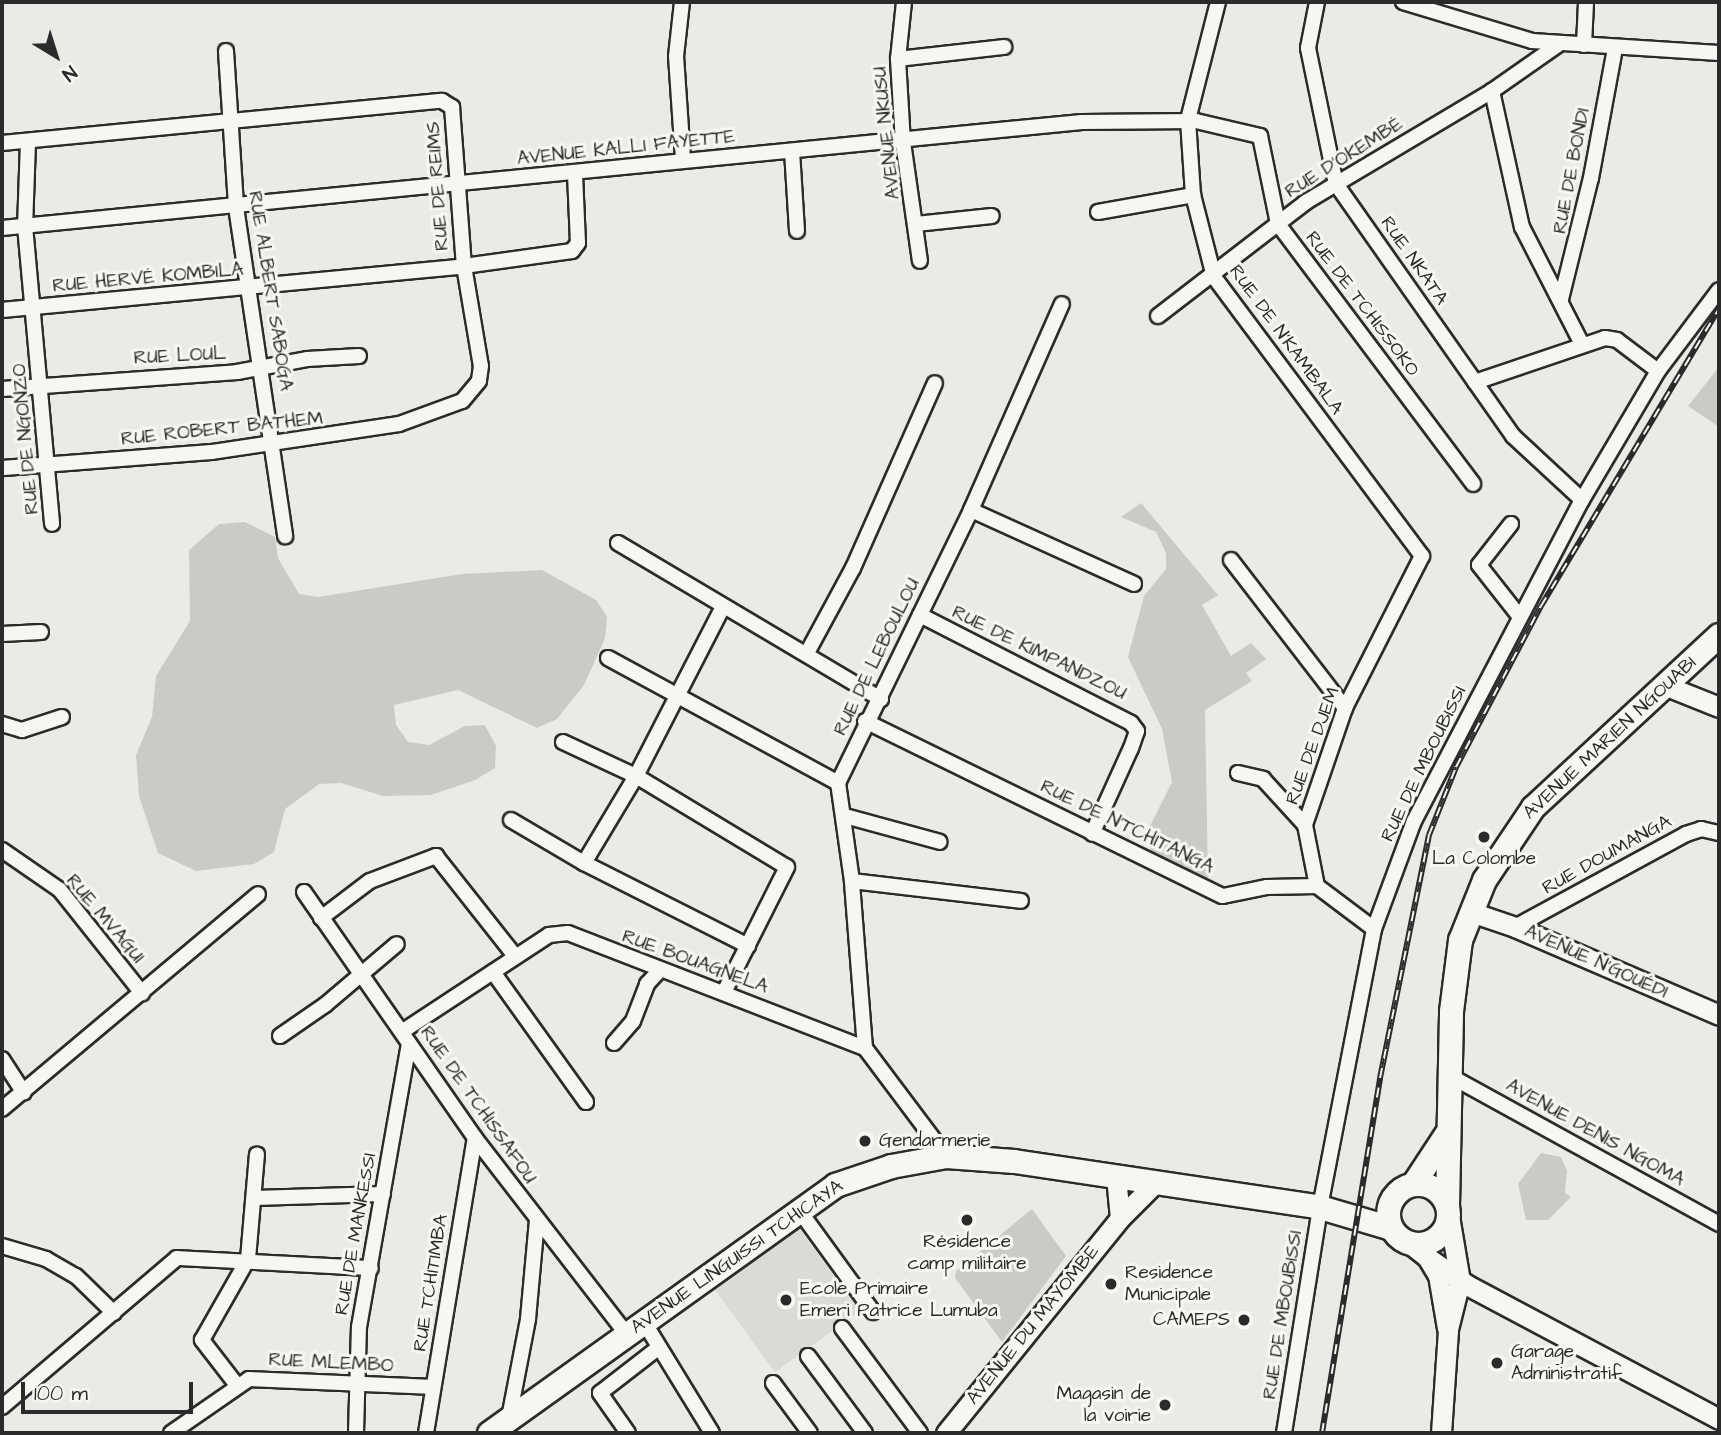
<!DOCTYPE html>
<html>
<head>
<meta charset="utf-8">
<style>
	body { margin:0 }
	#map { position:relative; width:1721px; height:1435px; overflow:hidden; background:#eaeae6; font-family:"Architects Daughter",sans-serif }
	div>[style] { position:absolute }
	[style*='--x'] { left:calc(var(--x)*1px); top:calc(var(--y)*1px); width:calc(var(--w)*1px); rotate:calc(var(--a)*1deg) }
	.built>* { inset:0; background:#dadad6; transform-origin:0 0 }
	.green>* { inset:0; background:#cacac7 }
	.roads { filter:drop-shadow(2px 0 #2b2b2b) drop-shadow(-2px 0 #2b2b2b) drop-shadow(0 2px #2b2b2b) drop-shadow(0 -2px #2b2b2b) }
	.street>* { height:14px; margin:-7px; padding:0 7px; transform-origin:7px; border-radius:7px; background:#f6f6f2 }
	.secondary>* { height:19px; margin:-9.5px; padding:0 9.5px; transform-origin:9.5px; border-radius:9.5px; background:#f6f6f2 }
	.primary>* { height:23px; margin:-11.5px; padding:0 11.5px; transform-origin:11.5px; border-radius:11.5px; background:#f6f6f2 }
	.primary>.ring { margin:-11.5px; padding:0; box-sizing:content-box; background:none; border:23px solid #f6f6f2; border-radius:50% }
	.rail>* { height:6px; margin-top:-3px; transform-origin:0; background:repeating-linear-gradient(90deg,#f6f6f2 0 10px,#2b2b2b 0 20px); box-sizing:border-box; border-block:2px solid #2b2b2b }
	.dots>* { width:19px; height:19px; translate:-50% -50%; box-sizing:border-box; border:4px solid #f6f6f2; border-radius:50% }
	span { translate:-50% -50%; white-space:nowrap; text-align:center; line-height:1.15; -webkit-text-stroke:6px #f6f6f2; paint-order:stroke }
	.street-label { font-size:19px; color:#2b2b2b }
	.poi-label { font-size:19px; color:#2b2b2b }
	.left { translate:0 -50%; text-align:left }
	.right { translate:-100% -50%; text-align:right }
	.frame { position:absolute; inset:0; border:4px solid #2b2b2b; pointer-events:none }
	.north { position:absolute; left:21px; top:21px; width:70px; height:70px; -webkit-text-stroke:5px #f6f6f2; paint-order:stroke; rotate:142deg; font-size:19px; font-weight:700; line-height:28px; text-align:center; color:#2b2b2b }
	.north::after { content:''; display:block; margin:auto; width:24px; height:32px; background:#2b2b2b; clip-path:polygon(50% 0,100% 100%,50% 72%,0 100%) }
	.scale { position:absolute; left:21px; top:1382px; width:172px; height:32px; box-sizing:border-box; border:4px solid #2b2b2b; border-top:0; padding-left:9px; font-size:21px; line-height:24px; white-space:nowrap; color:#2b2b2b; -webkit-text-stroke:5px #f6f6f2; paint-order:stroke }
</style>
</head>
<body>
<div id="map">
	<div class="built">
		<i style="left:798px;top:1227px;width:104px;height:104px;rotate:54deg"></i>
	</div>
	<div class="green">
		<i style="clip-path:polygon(1719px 367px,1719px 427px,1688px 406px)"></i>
		<i style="clip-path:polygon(1141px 503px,1218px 595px,1202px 605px,1231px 656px,1251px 643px,1266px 659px,1246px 673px,1252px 681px,1205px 710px,1208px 881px,1153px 857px,1146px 834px,1172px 782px,1162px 729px,1128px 657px,1144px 596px,1166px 569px,1166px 553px,1156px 532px,1121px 517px)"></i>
		<i style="clip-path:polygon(245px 522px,275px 537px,278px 558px,299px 594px,318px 597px,462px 574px,542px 570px,596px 600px,607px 617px,605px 638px,584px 685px,557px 719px,537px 728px,458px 690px,394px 705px,396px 725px,408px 742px,429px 745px,465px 726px,485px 725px,496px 746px,495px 768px,475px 780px,431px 795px,383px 796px,341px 783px,319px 784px,285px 809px,274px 852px,254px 864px,196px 871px,158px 853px,139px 796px,136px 755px,152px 717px,156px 676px,190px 621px,189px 550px,219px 524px)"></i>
		<i style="clip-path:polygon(1541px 1153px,1561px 1157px,1567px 1171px,1565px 1193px,1571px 1197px,1548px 1220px,1526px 1220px,1518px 1184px)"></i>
		<i style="clip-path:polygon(1032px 1209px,1066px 1256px,1002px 1342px,955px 1278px,956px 1271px)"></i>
	</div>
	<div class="roads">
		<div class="street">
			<i style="--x:682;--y:2;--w:54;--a:96.3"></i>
			<i style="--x:676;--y:56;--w:103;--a:86.1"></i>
			<i style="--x:904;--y:2;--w:57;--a:96"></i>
			<i style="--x:898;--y:59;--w:83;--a:86.6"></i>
			<i style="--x:903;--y:142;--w:120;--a:81.9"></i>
			<i style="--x:1218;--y:2;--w:122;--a:104.3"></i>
			<i style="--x:1188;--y:120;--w:75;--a:86.2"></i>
			<i style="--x:1193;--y:195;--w:85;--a:75.6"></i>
			<i style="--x:1214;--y:277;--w:348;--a:53.3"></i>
			<i style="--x:1422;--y:556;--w:170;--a:116.9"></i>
			<i style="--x:1345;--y:708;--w:124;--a:108.9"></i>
			<i style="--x:1305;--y:825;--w:62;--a:78.9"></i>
			<i style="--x:1317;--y:2;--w:47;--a:101.1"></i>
			<i style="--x:1308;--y:48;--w:139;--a:78.4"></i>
			<i style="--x:1336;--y:184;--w:308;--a:54.9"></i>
			<i style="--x:1513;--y:436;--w:94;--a:42.8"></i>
			<i style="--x:1403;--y:2;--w:135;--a:16.8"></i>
			<i style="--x:1532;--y:41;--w:187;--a:3.7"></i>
			<i style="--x:1584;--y:45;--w:43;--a:-87.3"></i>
			<i style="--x:226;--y:51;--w:156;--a:86.3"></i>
			<i style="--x:236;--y:207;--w:333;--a:81.5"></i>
			<i style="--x:898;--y:59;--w:107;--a:-6.5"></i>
			<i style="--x:1492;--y:91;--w:139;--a:77.6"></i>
			<i style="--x:1522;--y:227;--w:131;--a:62.9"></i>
			<i style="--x:28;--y:142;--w:84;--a:92"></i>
			<i style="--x:25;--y:226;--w:299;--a:84.8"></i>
			<i style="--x:2;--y:143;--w:442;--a:-5.5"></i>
			<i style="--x:442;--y:101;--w:12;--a:31"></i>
			<i style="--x:452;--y:107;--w:159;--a:85.7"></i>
			<i style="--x:464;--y:266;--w:101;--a:80.4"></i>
			<i style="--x:481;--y:366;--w:15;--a:98"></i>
			<i style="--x:479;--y:381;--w:26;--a:130"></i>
			<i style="--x:462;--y:401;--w:67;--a:159.9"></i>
			<i style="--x:399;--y:424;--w:190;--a:171.5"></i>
			<i style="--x:211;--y:452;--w:210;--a:175.6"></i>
			<i style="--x:792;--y:151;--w:80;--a:86.4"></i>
			<i style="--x:1098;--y:212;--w:97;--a:-10.1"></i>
			<i style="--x:916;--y:224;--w:76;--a:-6"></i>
			<i style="--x:2;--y:228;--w:1085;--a:-5.61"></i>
			<i style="--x:1082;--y:122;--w:114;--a:-0.5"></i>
			<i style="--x:1196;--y:121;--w:66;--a:13.2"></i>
			<i style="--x:1260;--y:136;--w:90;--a:78.4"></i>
			<i style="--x:1278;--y:224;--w:325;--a:53.1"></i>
			<i style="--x:1561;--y:299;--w:125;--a:-76.1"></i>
			<i style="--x:1591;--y:178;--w:131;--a:-79.5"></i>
			<i style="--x:2;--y:310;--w:464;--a:-5.4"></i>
			<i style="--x:464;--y:266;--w:109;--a:-7.9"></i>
			<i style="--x:572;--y:251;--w:10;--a:-53"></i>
			<i style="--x:578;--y:243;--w:70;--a:-92.5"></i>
			<i style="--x:1158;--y:316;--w:187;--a:-37.6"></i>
			<i style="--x:1306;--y:202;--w:217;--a:-30.8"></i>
			<i style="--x:1492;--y:91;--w:82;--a:-35"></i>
			<i style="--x:1475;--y:382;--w:137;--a:-18.7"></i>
			<i style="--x:1605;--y:338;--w:12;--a:9"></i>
			<i style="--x:1617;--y:340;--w:51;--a:37.1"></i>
			<i style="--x:2;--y:389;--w:236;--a:-4.1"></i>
			<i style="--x:237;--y:372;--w:71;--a:-10.5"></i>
			<i style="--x:307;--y:359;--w:52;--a:-3.3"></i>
			<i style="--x:971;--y:510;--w:179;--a:24.4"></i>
			<i style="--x:1511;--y:524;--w:52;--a:128"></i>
			<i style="--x:1479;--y:565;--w:66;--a:51.7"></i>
			<i style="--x:618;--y:543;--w:306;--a:30.7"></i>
			<i style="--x:1231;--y:560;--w:187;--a:52.4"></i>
			<i style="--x:920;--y:615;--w:237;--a:27.1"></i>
			<i style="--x:1131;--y:723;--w:10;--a:53"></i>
			<i style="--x:1137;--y:731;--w:18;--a:109"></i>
			<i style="--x:1131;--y:748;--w:94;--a:114.4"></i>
			<i style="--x:2;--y:634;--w:39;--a:-3"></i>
			<i style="--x:807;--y:653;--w:97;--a:-61.6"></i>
			<i style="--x:853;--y:568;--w:202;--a:-66.1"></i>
			<i style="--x:608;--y:658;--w:262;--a:28.5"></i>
			<i style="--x:865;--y:721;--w:398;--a:26.1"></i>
			<i style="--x:1223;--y:896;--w:45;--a:-11.6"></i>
			<i style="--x:1267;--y:887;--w:50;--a:-1.1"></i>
			<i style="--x:1317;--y:886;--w:71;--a:37"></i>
			<i style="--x:2;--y:724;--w:21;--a:17"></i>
			<i style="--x:22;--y:730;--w:42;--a:-18"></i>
			<i style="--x:563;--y:742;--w:81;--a:25"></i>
			<i style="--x:636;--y:776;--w:176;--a:31.1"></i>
			<i style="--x:787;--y:867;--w:140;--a:116.7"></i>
			<i style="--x:1238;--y:773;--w:26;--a:13"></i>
			<i style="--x:1263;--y:779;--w:62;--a:47.6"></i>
			<i style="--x:845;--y:816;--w:98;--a:15.3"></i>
			<i style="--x:511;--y:820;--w:85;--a:30.5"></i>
			<i style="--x:584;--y:863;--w:184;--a:26.8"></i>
			<i style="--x:2;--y:850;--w:70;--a:34.6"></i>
			<i style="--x:60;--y:890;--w:132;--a:51.5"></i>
			<i style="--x:584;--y:863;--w:101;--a:-59.1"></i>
			<i style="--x:636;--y:776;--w:190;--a:-62.8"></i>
			<i style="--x:852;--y:881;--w:170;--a:6.7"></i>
			<i style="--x:304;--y:892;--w:300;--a:55.2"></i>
			<i style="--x:475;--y:1138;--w:249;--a:52.3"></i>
			<i style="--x:321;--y:918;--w:61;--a:-37.1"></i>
			<i style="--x:370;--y:881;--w:71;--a:-20.7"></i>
			<i style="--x:436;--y:856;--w:127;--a:51.7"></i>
			<i style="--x:1515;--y:927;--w:195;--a:-28.5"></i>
			<i style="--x:1686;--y:834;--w:16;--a:-18"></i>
			<i style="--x:1701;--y:829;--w:18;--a:13"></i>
			<i style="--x:493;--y:972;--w:160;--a:54.4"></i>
			<i style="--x:403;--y:1031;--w:175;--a:-33.3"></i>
			<i style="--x:549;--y:935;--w:19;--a:-6"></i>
			<i style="--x:568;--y:933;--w:318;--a:21.2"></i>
			<i style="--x:865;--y:1048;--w:135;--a:53.1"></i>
			<i style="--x:280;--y:1036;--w:55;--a:-34.6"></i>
			<i style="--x:325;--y:1005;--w:94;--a:-40.3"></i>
			<i style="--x:614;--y:1043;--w:29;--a:-49"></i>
			<i style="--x:633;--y:1021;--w:40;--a:-69"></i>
			<i style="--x:647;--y:984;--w:18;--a:-47"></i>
			<i style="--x:865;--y:1048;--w:168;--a:-94.5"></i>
			<i style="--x:852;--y:881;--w:99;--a:-98.1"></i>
			<i style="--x:838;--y:783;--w:304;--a:-64"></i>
			<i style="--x:971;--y:510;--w:225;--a:-66.2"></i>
			<i style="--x:2;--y:1059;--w:40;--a:57.1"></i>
			<i style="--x:1452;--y:1077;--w:305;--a:28.8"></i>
			<i style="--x:2;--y:1109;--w:334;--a:-40"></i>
			<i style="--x:254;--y:1198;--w:129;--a:-1.8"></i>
			<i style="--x:799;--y:1210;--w:126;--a:54"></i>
			<i style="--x:2;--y:1246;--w:46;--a:16.5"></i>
			<i style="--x:46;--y:1259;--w:34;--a:30"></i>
			<i style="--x:76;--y:1276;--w:53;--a:44.2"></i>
			<i style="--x:644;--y:1322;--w:130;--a:58.5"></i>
			<i style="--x:842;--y:1328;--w:131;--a:53.4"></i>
			<i style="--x:808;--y:1356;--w:96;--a:53.5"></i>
			<i style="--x:773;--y:1383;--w:62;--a:53.5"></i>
			<i style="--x:236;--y:1384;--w:56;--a:-127.7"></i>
			<i style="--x:202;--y:1340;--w:93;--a:-60.4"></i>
			<i style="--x:248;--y:1259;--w:105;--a:-85.1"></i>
			<i style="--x:2;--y:1407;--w:230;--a:-40.4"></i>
			<i style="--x:177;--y:1258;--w:194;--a:3"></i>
			<i style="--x:509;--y:1418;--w:101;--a:-79.1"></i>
			<i style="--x:528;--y:1319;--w:99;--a:-84.8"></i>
			<i style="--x:171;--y:1433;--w:95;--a:-34.7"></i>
			<i style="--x:249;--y:1379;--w:184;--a:2.5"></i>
			<i style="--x:356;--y:1433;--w:106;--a:-88.4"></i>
			<i style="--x:359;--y:1327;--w:288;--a:-80"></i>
			<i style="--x:426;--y:1433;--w:299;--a:-80.6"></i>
			<i style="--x:628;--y:1433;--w:49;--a:-125"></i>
			<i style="--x:600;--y:1393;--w:73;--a:-37.8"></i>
			<i style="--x:1284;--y:1433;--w:229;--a:-80.9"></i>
			<i style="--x:1320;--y:1207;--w:283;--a:-79"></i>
			<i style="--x:1374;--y:929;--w:115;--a:-69.7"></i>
			<i style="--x:1414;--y:821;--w:362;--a:-62.4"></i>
			<i style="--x:1582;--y:500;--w:150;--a:-59.5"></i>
			<i style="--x:1658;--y:371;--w:101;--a:-53"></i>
		</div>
		<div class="secondary">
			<i style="--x:1664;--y:685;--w:59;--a:21.8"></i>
			<i style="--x:1471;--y:912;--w:46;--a:18.8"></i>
			<i style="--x:1515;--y:927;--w:222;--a:23.3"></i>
			<i style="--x:1116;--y:1176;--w:42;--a:84.6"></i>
			<i style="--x:1409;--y:1243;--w:23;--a:38"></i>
			<i style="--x:1427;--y:1257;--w:21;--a:59"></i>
			<i style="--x:1438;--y:1275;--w:54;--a:80.4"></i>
			<i style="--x:1427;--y:1257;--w:51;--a:34.6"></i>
			<i style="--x:1469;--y:1286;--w:283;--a:28"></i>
			<i style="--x:946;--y:1433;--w:277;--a:-51"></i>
			<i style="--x:1120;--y:1218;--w:51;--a:-45"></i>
			<i style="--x:1441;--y:1433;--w:104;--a:-86.1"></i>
			<i style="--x:1448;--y:1329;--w:49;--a:-76"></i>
			<i style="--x:1460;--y:1281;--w:66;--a:-99.6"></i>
		</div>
		<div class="primary">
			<i style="--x:1413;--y:1184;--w:60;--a:-56.6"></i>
			<i class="ring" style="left:1388px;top:1184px;width:37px;height:37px"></i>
			<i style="--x:1447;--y:1205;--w:194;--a:-88.8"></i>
			<i style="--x:1451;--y:1011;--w:72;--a:-82.8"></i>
			<i style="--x:1460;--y:940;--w:65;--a:-68.2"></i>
			<i style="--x:1484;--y:880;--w:88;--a:-56.1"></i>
			<i style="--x:1533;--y:807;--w:253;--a:-42.8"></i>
			<i style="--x:489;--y:1433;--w:426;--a:-35.6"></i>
			<i style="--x:835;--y:1185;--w:59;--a:-18.7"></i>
			<i style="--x:891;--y:1166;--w:56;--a:-10.3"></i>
			<i style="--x:946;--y:1156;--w:68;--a:4.2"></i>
			<i style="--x:1014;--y:1161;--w:309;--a:8.5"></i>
			<i style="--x:1320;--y:1207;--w:74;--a:16.5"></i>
		</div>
	</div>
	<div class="rail">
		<i style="--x:1322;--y:1433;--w:360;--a:-80.7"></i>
		<i style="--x:1380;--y:1078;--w:248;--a:-78.6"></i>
		<i style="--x:1429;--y:835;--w:73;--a:-68.3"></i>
		<i style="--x:1456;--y:767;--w:182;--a:-62.2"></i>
		<i style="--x:1541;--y:606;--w:346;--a:-59.1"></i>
	</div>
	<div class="dots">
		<i style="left:1484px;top:837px;background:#2b2b2b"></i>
		<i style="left:865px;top:1141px;background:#2b2b2b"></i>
		<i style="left:967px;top:1220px;background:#2b2b2b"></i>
		<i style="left:1111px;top:1284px;background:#2b2b2b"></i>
		<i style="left:786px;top:1300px;background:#2b2b2b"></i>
		<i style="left:1244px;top:1320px;background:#2b2b2b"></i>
		<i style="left:1497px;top:1363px;background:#2b2b2b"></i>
		<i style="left:1165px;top:1405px;background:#2b2b2b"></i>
	</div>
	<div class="street-label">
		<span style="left:887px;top:133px;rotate:-96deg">AVENUE NKUSU</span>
		<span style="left:626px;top:148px;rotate:-6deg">AVENUE KALLI FAYETTE</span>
		<span style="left:1344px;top:158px;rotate:-32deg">RUE D'OKEMBÉ</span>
		<span style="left:1572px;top:171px;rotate:-79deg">RUE DE BONDI</span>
		<span style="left:438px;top:186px;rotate:-94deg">RUE DE REIMS</span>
		<span style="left:1414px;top:261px;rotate:55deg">RUE NKATA</span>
		<span style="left:148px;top:278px;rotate:-5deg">RUE HERVÉ KOMBILA</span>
		<span style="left:270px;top:291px;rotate:81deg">RUE ALBERT SABOGA</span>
		<span style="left:1362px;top:304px;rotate:53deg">RUE DE TCHISSOKO</span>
		<span style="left:1286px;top:340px;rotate:54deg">RUE DE N'KAMBALA</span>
		<span style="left:180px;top:356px;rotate:-3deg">RUE LOUL</span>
		<span style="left:222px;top:429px;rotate:-6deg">RUE ROBERT BATHEM</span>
		<span style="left:26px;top:439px;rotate:-95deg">RUE DE NGONZO</span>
		<span style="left:1039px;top:653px;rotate:26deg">RUE DE KIMPANDZOU</span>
		<span style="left:877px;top:657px;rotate:-64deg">RUE DE LEBOULOU</span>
		<span style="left:1610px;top:738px;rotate:-43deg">AVENUE MARIEN NGOUABI</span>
		<span style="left:1313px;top:746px;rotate:-70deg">RUE DE DJEM</span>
		<span style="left:1424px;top:764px;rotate:-64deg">RUE DE MBOUBISSI</span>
		<span style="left:1127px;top:827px;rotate:26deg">RUE DE N'TCHITANGA</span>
		<span style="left:1607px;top:855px;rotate:-29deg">RUE DOUMANGA</span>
		<span style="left:105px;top:919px;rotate:50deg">RUE MVAGUI</span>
		<span style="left:695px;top:962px;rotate:20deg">RUE BOUAGNELA</span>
		<span style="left:1596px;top:962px;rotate:24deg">AVENUE N'GOUÉDI</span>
		<span style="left:478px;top:1105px;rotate:55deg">RUE DE TCHISSAFOU</span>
		<span style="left:1595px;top:1133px;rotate:29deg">AVENUE DENIS NGOMA</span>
		<span style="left:356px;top:1234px;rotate:-80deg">RUE DE MANKESSI</span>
		<span style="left:737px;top:1257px;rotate:-35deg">AVENUE LINGUISSI TCHICAYA</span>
		<span style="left:431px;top:1283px;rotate:-81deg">RUE TCHITIMBA</span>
		<span style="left:1283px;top:1315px;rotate:-81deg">RUE DE MBOUBISSI</span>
		<span style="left:1033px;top:1325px;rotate:-51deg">AVENUE DU MAYOMBE</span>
		<span style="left:331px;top:1363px;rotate:3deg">RUE MLEMBO</span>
	</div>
	<div class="poi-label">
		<span style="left:1484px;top:859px">La Colombe</span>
		<span class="left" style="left:879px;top:1141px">Gendarmerie</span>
		<span style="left:967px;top:1253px">Résidence<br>camp militaire</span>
		<span class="left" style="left:1125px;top:1284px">Residence<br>Municipale</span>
		<span class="left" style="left:800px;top:1300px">Ecole Primaire<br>Emeri Patrice Lumuba</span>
		<span class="right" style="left:1230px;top:1320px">CAMEPS</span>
		<span class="left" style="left:1511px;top:1363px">Garage<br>Administratif</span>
		<span class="right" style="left:1151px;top:1405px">Magasin de<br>la voirie</span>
	</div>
	<div class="frame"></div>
	<div class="north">N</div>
	<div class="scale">100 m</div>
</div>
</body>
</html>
